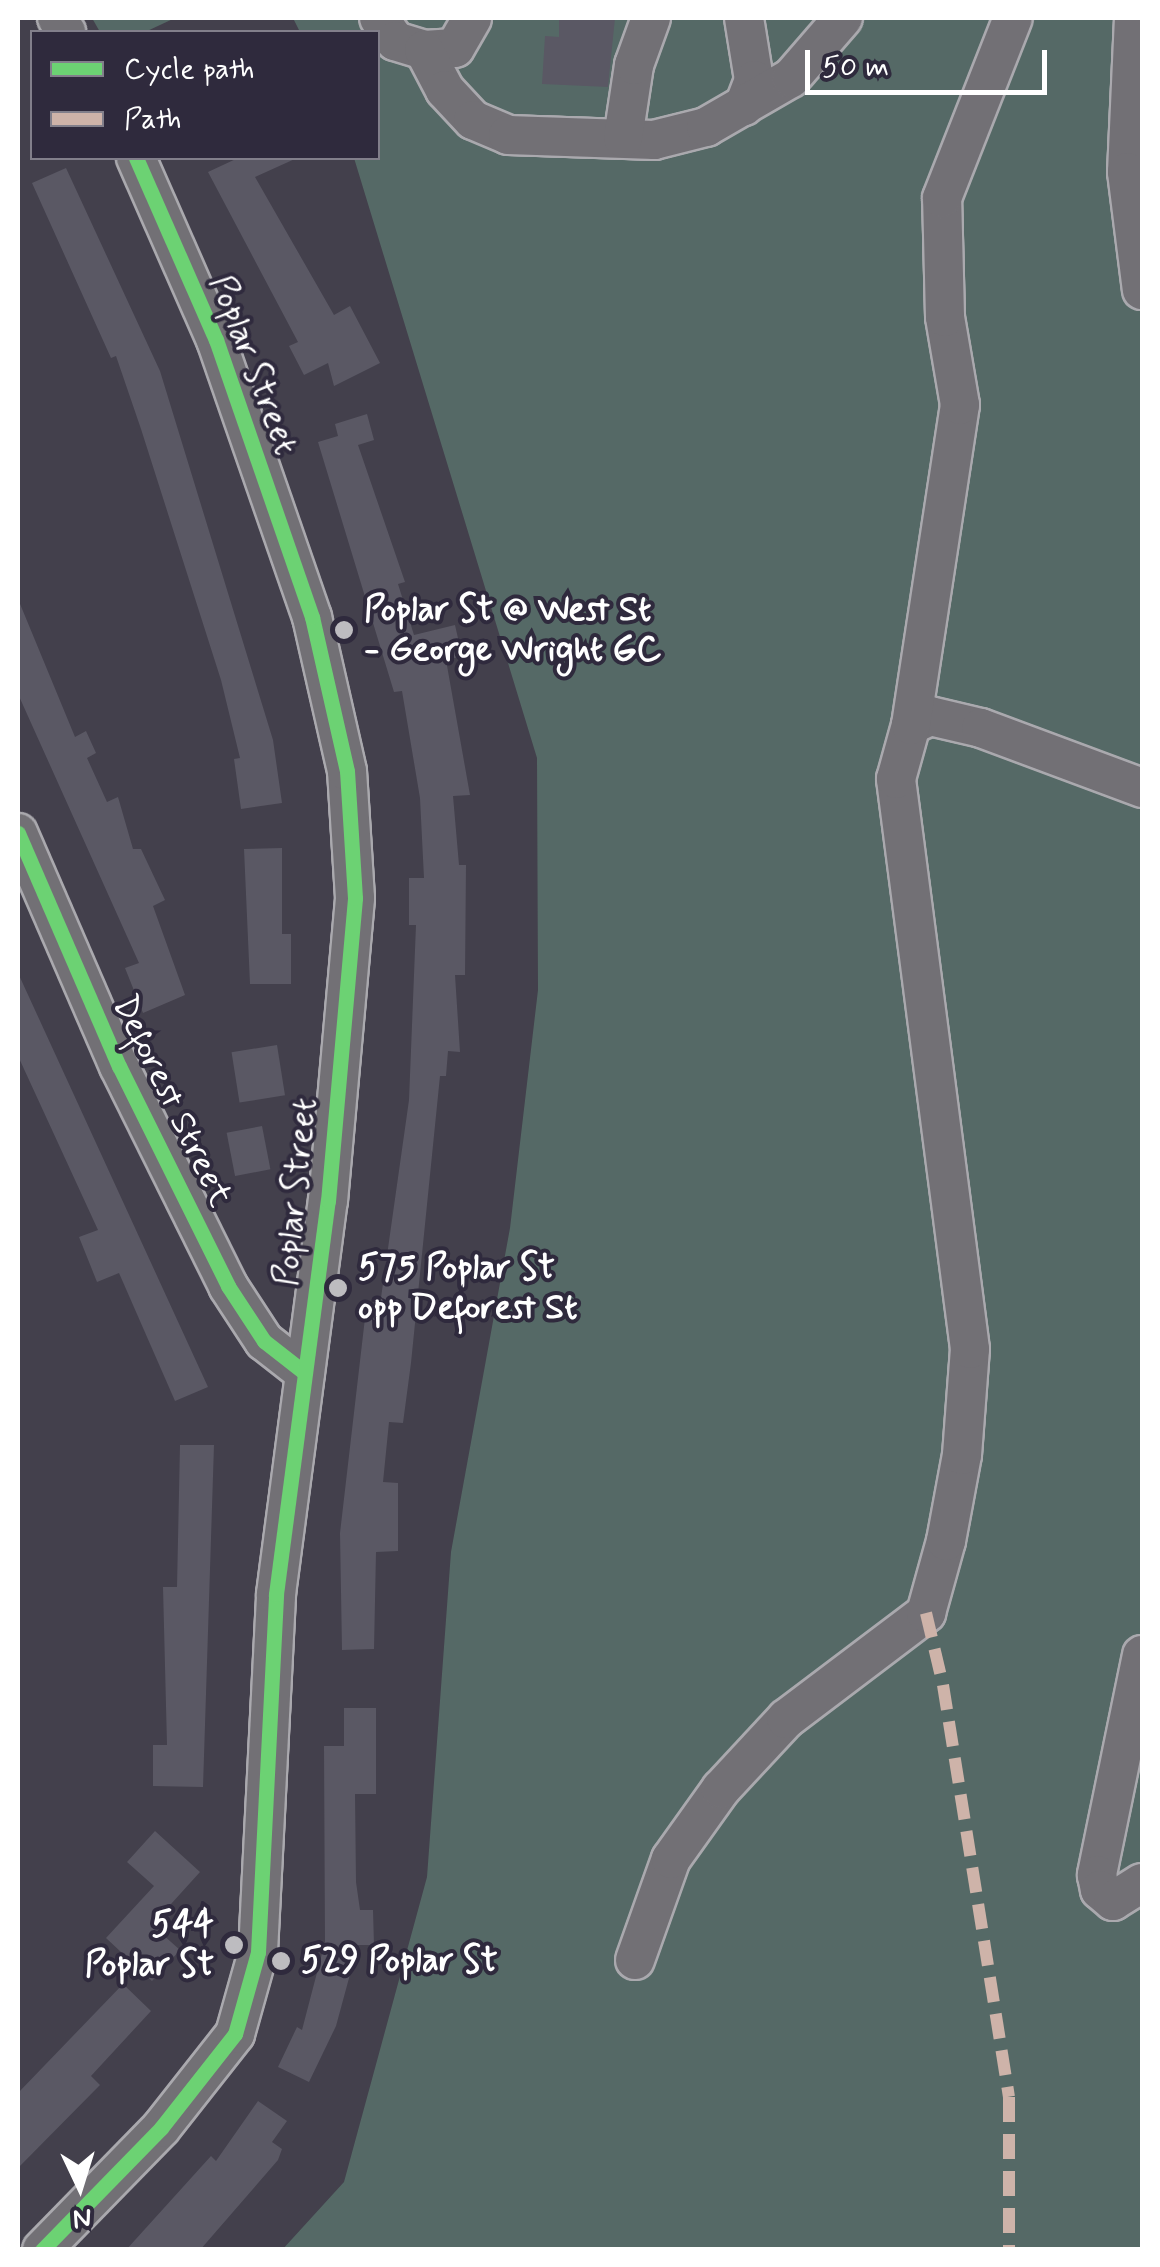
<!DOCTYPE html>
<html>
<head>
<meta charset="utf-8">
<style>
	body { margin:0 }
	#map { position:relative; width:1160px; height:2267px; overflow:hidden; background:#43404c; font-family:Mynerve,sans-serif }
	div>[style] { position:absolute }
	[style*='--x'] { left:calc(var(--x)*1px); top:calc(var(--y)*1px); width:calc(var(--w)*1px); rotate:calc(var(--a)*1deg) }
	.green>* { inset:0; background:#556966 }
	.building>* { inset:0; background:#5a5864; transform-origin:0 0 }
	.roads { filter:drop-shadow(2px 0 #aaa9ae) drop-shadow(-2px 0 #aaa9ae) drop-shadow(0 2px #aaa9ae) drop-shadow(0 -2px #aaa9ae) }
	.minor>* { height:38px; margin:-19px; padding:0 19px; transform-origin:19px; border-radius:19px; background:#727075 }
	.quiet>* { height:12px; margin-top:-6px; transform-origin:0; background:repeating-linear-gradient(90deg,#ceb3a9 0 25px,transparent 0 37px) }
	.cycleway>* { height:15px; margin:-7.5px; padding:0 7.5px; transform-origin:7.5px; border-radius:7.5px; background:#6cd273 }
	.dots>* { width:28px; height:28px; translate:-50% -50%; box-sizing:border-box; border:5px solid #2f2a3d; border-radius:50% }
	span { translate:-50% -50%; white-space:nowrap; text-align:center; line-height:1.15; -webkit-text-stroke:8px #2f2a3d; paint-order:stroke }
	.street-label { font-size:35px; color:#fff }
	.poi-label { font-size:35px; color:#fff; font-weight:700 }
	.left { translate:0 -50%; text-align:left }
	.right { translate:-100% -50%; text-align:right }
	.frame { position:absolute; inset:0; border:20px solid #fff; pointer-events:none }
	.legend { position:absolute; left:30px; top:30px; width:350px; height:130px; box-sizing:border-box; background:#2f2a3d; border:2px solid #827f8b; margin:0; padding:12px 18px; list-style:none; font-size:30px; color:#fff }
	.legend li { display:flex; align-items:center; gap:20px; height:50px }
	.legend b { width:50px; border:2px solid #827f8b }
	.north { position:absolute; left:30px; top:2137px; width:100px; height:100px; -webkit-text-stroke:8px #2f2a3d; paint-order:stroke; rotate:176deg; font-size:28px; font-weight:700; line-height:40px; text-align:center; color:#fff }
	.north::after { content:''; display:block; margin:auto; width:35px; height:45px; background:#fff; clip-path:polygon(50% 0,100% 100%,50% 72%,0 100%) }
	.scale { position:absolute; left:805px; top:50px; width:242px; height:45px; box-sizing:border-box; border:5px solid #fff; border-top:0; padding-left:12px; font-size:30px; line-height:35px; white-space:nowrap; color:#fff; -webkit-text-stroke:8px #2f2a3d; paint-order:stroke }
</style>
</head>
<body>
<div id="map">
	<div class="green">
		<i style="clip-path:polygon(92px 18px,175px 18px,145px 32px,100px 32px)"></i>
		<i style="clip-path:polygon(293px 18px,1142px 18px,1142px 2249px,282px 2250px,344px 2182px,427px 1877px,451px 1552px,510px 1228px,538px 990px,537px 758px,354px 158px,378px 158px,378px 32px,300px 32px)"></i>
	</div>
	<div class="building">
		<i style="clip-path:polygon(559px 18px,615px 18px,608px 87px,542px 84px,545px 36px,559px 37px)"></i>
		<i style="clip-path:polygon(238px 158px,297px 158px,255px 177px,334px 315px,350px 306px,380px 363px,334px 386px,328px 363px,304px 375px,289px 346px,298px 342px,208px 172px)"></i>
		<i style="clip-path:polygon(66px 168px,160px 371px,273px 740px,282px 803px,241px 809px,234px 759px,240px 758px,221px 680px,141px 429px,116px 356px,111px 358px,32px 183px)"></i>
		<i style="clip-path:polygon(367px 414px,374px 440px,358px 445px,405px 582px,398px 584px,414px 635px,455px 625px,462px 656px,446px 660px,470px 795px,453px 796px,459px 865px,466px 865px,465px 975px,455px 975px,460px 1052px,448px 1051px,446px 1076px,440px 1076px,411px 1363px,403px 1423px,389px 1422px,383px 1482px,398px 1483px,398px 1551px,376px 1552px,374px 1649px,342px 1650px,340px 1533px,365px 1318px,378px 1319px,409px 1100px,416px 925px,409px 925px,409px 878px,424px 878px,420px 798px,402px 691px,394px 692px,318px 442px,338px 436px,335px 424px)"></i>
		<i style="clip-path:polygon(18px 599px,75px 737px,86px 731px,96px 753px,87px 758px,107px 802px,118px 797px,133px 849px,141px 849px,165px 900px,153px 906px,185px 995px,143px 1013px,125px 968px,139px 963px,18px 694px)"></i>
		<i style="clip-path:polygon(282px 848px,282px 934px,291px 934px,291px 984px,250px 984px,244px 849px)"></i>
		<i style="clip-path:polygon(18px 973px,208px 1387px,175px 1401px,119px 1273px,97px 1282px,79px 1237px,98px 1230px,18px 1056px)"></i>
		<i style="left:277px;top:1045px;width:51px;height:46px;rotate:81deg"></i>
		<i style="left:262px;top:1126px;width:44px;height:36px;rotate:79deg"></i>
		<i style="clip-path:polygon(180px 1445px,214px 1445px,203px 1787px,153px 1786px,153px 1745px,167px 1745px,163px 1587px,177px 1587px)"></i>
		<i style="clip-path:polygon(344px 1708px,376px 1708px,376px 1794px,355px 1794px,356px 1882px,360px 1910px,373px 1910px,374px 1945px,358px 1945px,336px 2026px,309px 2082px,278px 2067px,297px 2027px,302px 2030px,325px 1942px,324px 1746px,344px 1746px)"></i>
		<i style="clip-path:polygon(155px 1831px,200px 1872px,152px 1925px,180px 1950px,152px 1981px,106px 1938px,154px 1886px,127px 1862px)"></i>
		<i style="clip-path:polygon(123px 1984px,151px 2011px,91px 2076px,100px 2085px,18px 2168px,18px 2093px)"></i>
		<i style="clip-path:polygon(258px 2101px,287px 2121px,272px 2142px,282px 2149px,278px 2160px,200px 2250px,126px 2250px,211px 2156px,216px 2161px)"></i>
	</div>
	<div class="roads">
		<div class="minor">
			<i style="--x:57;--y:18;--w:17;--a:57"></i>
			<i style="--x:379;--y:18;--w:28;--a:55"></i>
			<i style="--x:395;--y:41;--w:30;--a:17"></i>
			<i style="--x:424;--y:50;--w:31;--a:-4"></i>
			<i style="--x:455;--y:48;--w:34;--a:-60"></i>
			<i style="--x:744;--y:18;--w:63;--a:80.8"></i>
			<i style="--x:754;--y:80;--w:28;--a:111"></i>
			<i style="--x:1134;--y:18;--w:154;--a:92.6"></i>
			<i style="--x:1127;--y:172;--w:119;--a:82.8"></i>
			<i style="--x:424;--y:50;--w:45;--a:62.3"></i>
			<i style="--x:445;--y:90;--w:41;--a:47"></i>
			<i style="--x:473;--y:120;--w:38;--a:23"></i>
			<i style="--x:508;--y:135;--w:146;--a:2"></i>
			<i style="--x:654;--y:140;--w:54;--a:-14"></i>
			<i style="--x:706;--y:127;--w:98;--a:-30"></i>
			<i style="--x:791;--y:78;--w:79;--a:-49.1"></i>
			<i style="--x:623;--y:138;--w:74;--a:-81.4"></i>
			<i style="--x:634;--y:65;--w:50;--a:-70.1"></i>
			<i style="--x:911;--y:725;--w:21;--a:-25"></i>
			<i style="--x:930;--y:716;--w:52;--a:13.2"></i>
			<i style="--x:981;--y:728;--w:172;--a:20.4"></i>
			<i style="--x:18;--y:833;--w:254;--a:66.6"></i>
			<i style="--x:119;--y:1066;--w:246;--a:63.6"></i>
			<i style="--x:228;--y:1286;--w:66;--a:56.8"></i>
			<i style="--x:264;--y:1341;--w:52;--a:38"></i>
			<i style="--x:1142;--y:1655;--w:225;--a:101.6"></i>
			<i style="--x:1097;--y:1875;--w:15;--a:79"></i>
			<i style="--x:1100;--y:1890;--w:17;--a:40"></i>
			<i style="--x:1113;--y:1901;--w:34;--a:-32"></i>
			<i style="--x:635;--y:1960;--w:107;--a:-70.4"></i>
			<i style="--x:671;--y:1859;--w:86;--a:-54.5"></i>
			<i style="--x:721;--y:1789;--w:96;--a:-47.1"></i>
			<i style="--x:786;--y:1719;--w:176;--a:-37.1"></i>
			<i style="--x:926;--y:1613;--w:75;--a:-74.5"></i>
			<i style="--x:946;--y:1541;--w:87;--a:-79.5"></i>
			<i style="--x:962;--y:1455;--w:106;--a:-85.7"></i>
			<i style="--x:970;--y:1349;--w:575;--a:-97.4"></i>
			<i style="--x:896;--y:779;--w:56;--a:-74.5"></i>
			<i style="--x:911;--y:725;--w:324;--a:-81.3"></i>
			<i style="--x:960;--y:405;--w:89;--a:-99.7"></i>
			<i style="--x:945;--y:317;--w:119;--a:-91.4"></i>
			<i style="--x:942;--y:198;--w:193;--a:-68.5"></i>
			<i style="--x:42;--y:2250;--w:170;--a:-45.7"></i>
			<i style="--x:161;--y:2128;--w:120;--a:-51.8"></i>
			<i style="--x:235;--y:2034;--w:85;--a:-74.3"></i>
			<i style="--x:258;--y:1952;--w:358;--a:-87.1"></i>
			<i style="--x:276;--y:1594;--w:396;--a:-82.5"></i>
			<i style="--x:328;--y:1201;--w:304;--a:-84.9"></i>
			<i style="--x:355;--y:898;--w:127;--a:-93.6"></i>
			<i style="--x:347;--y:771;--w:158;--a:-102.8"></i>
			<i style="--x:312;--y:617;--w:293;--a:-109.1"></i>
			<i style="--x:216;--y:340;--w:199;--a:-113.7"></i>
		</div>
	</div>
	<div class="quiet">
		<i style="--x:926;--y:1613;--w:74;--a:76.7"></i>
		<i style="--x:943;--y:1685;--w:417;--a:80.9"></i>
		<i style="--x:1009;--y:2097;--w:153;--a:90"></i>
	</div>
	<div class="cycleway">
		<i style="--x:18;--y:833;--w:254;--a:66.6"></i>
		<i style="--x:119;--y:1066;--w:246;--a:63.6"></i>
		<i style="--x:228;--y:1286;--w:66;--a:56.8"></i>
		<i style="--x:264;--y:1341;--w:52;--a:38"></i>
		<i style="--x:42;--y:2250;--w:170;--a:-45.7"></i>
		<i style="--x:161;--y:2128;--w:120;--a:-51.8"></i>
		<i style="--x:235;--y:2034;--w:85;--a:-74.3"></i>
		<i style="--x:258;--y:1952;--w:358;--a:-87.1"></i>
		<i style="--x:276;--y:1594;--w:396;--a:-82.5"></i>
		<i style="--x:328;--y:1201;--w:304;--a:-84.9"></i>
		<i style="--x:355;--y:898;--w:127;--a:-93.6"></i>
		<i style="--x:347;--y:771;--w:158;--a:-102.8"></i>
		<i style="--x:312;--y:617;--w:293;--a:-109.1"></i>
		<i style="--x:216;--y:340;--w:199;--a:-113.7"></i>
	</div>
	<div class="dots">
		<i style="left:344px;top:630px;background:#bdbcc0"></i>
		<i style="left:338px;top:1288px;background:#bdbcc0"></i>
		<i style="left:234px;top:1945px;background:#bdbcc0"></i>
		<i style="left:281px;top:1961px;background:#bdbcc0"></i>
	</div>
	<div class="street-label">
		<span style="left:253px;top:365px;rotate:69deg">Poplar Street</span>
		<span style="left:172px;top:1101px;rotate:64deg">Deforest Street</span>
		<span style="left:296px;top:1192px;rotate:-84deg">Poplar Street</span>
	</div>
	<div class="poi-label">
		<span class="left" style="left:364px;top:630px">Poplar St @ West St<br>- George Wright GC</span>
		<span class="left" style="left:358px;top:1288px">575 Poplar St<br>opp Deforest St</span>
		<span class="right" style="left:214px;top:1945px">544<br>Poplar St</span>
		<span class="left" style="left:301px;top:1961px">529 Poplar St</span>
	</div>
	<div class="frame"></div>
	<ul class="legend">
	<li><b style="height:12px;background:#6cd273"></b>Cycle path</li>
	<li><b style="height:12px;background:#ceb3a9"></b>Path</li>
	</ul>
	<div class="north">N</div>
	<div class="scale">50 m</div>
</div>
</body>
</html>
